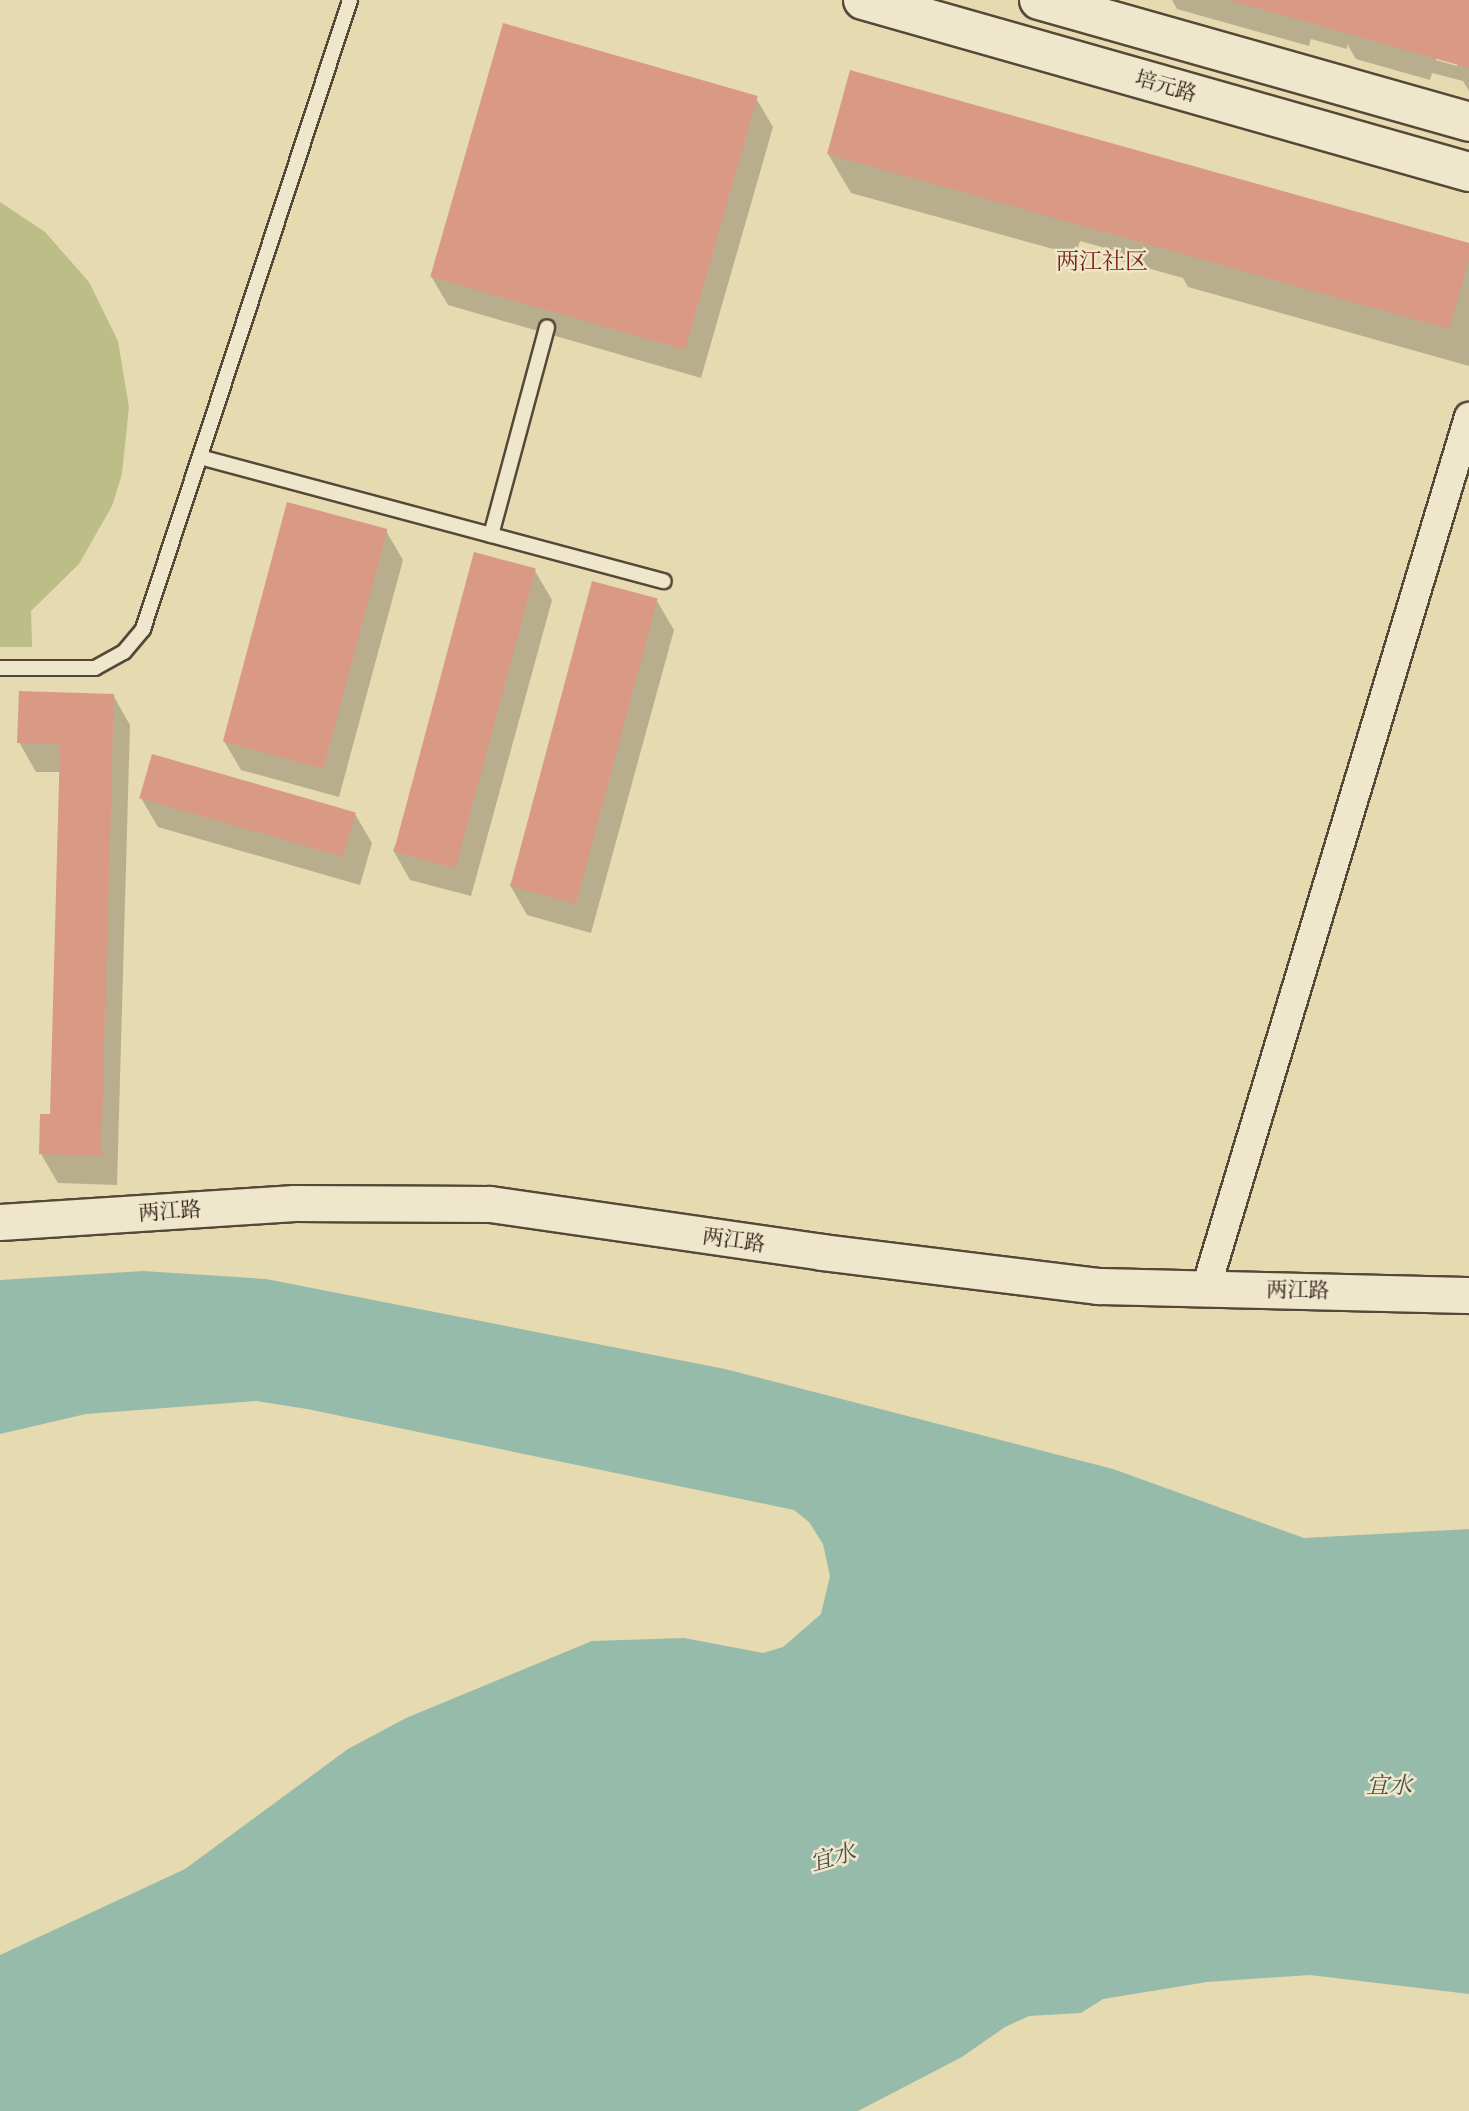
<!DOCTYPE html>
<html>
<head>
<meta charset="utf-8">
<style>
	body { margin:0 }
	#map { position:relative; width:1469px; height:2111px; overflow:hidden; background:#e6dab1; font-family:Alegreya,"Noto Serif SC",serif }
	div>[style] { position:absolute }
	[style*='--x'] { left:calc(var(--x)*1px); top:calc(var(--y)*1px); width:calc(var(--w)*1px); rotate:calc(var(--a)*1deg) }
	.green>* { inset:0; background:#bcbd87 }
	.water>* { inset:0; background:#96bbab }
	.shadow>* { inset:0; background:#0003 }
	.building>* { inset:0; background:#da9985; transform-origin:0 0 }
	.roads { filter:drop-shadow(2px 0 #564838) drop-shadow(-2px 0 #564838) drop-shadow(0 2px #564838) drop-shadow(0 -2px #564838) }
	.service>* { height:14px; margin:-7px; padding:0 7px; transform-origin:7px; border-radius:7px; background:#efe7cc }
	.minor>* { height:28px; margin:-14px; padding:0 14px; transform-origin:14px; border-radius:14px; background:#efe7cc }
	.tertiary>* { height:35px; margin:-17.5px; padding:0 17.5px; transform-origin:17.5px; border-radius:17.5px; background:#efe7cc }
	.secondary>* { height:38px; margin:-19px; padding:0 19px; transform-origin:19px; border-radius:19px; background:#efe7cc }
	span { translate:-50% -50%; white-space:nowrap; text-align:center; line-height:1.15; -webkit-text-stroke:5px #efe7cc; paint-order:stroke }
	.street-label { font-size:21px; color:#261710 }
	.neighbourhood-label { font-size:23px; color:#7a1f14 }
	.water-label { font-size:23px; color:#4d5046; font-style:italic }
</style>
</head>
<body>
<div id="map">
	<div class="green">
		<i style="clip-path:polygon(0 202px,45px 232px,89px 282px,118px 341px,129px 407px,122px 474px,112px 506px,79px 564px,31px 611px,32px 647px,0 647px)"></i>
	</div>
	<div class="water">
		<i style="clip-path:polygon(143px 1271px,266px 1279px,725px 1369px,1113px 1469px,1304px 1538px,1469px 1529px,1469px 1994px,1310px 1975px,1207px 1982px,1103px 1999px,1081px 2013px,1029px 2016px,1005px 2027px,962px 2057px,858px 2111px,0 2111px,0 1955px,185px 1869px,348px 1749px,406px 1718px,592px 1641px,684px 1638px,763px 1653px,783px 1647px,821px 1614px,830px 1576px,823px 1544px,809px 1522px,794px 1510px,307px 1409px,256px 1401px,86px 1414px,0 1434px,0 1280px)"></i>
	</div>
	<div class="shadow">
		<i style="clip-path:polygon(evenodd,1172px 0,1469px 0,1469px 91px,1463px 81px,1432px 73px,1430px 80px,1356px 59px,1347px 44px,1347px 49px,1311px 39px,1309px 46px,1177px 9px,1172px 0,1436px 56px,1458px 63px,1457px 66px,1436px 60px,1436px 56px)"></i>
		<i style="clip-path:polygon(756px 98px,773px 127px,701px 378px,448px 305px,431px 276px)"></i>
		<i style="clip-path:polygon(828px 154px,1469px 245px,1469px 366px,1188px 287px,1183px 278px,1122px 261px,1116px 251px,1080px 241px,1075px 255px,851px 193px)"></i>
		<i style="clip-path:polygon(386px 531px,403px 560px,339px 797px,241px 770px,224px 741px)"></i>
		<i style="clip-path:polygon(535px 571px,552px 600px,471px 896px,410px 880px,393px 850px)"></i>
		<i style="clip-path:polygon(657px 601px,674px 630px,591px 933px,527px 915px,510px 885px)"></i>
		<i style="clip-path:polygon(113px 695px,130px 725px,117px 1185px,58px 1183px,41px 1154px,52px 1116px,61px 772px,36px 772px,19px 742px)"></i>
		<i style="clip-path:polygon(141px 798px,355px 814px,372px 843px,360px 885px,158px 827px)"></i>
	</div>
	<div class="building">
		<i style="clip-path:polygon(1232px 0,1469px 0,1469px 68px,1232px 1px)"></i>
		<i style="left:503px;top:23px;width:265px;height:264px;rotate:16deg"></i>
		<i style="clip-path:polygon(850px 70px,1469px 243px,1469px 259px,1449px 329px,827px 154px)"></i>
		<i style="left:287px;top:502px;width:104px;height:248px;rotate:15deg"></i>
		<i style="left:474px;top:552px;width:64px;height:310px;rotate:15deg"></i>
		<i style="left:592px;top:581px;width:68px;height:316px;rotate:15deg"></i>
		<i style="clip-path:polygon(19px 691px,114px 694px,101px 1156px,39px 1154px,40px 1114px,50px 1114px,60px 744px,17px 743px)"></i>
		<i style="left:152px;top:754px;width:212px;height:46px;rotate:16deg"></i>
	</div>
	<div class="roads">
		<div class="service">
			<i style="--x:200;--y:457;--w:480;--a:15"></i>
			<i style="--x:491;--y:535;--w:215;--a:-74.9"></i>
			<i style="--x:0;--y:668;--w:95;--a:0"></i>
			<i style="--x:95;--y:668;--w:33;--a:-29"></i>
			<i style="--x:124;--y:652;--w:30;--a:-50"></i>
			<i style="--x:143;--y:629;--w:662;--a:-71.78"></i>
		</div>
		<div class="minor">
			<i style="--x:1206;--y:1288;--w:910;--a:-73.2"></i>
		</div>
		<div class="tertiary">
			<i style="--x:0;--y:1222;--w:295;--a:-3.7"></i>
			<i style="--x:294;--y:1203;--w:196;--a:0.3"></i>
			<i style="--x:490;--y:1204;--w:335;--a:8.2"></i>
			<i style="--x:822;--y:1252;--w:278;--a:7"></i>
			<i style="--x:1098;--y:1286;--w:371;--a:1.4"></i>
		</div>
		<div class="secondary">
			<i style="--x:863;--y:0;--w:630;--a:15.85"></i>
			<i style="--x:1039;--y:0;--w:447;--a:15.8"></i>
		</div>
	</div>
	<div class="street-label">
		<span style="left:1166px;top:86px;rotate:16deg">培元路</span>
		<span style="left:170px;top:1211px;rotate:-4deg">两江路</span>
		<span style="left:734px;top:1240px;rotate:8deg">两江路</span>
		<span style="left:1298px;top:1290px;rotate:1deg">两江路</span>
	</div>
	<div class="neighbourhood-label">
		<span style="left:1102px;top:262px">两江社区</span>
	</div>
	<div class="water-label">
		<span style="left:1389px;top:1786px">宜水</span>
		<span style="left:833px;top:1858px;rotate:-16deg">宜水</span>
	</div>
</div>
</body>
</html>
